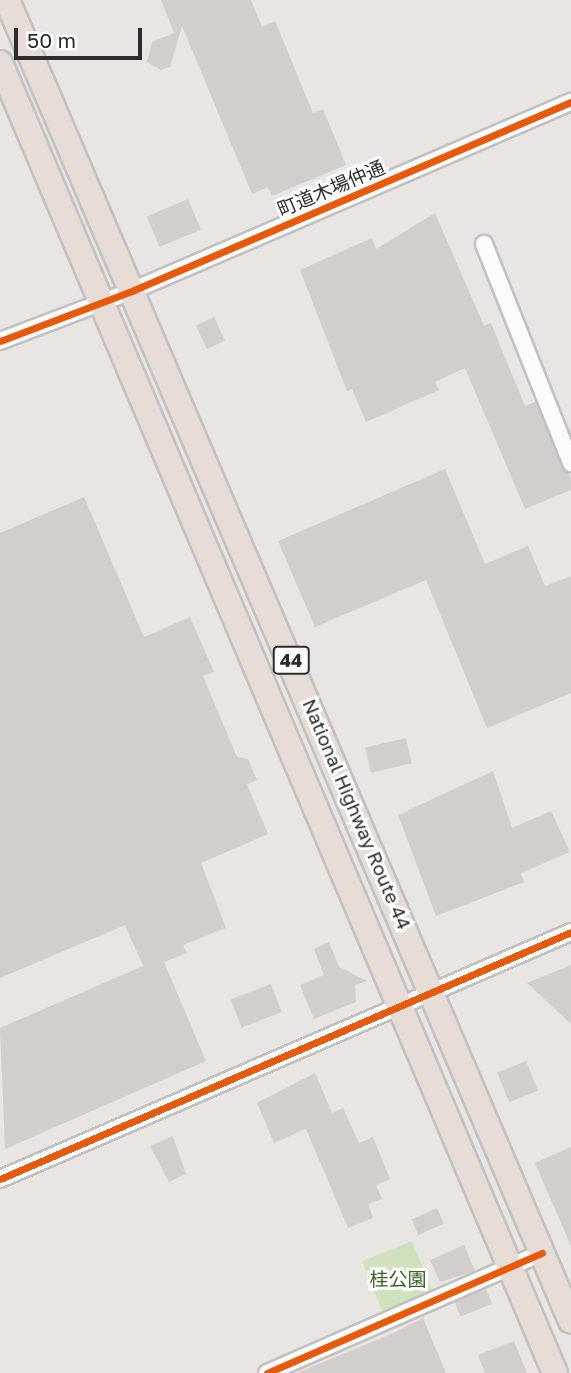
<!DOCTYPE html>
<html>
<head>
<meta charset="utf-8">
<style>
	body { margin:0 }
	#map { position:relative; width:571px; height:1373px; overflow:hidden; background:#e9e5e2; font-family:"Golos Text","Noto Sans JP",sans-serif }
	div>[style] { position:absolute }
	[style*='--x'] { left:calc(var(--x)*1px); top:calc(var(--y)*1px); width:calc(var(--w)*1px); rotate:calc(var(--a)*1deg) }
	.green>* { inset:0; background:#d0e1be; transform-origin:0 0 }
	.building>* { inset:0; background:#d1cecb; transform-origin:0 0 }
	.roads { filter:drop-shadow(2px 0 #c2c1c1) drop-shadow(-2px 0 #c2c1c1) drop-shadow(0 2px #c2c1c1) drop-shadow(0 -2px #c2c1c1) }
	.minor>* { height:16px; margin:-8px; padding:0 8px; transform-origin:8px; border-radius:8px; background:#fcfbfb }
	.highway>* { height:24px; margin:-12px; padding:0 12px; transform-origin:12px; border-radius:12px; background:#e7dcd6 }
	.cycleway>* { height:7px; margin:-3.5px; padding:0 3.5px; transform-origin:3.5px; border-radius:3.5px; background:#e8590c }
	span { translate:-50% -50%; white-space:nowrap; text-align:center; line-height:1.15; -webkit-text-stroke:6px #fff; paint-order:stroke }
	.shield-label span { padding:2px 5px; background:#fff; border:2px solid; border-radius:5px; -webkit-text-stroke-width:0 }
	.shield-label { font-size:18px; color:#2c2c2c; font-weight:700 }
	.street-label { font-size:19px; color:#2c2c2c }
	.park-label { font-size:19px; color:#356321 }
	.scale { position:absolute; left:14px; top:28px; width:128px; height:32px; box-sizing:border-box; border:4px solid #2c2c2c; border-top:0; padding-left:9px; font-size:21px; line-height:24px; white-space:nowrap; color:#2c2c2c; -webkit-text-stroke:5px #fff; paint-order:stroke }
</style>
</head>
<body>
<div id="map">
	<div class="green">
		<i style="left:412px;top:1241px;width:59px;height:54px;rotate:68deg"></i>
	</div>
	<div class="building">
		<i style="clip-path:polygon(161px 0,251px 0,262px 27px,275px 21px,313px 113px,323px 109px,346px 165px,272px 196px,268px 187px,252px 194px,182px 26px,170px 67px,160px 70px,147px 62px,152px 42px,174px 33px)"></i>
		<i style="left:188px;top:199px;width:33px;height:45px;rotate:67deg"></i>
		<i style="clip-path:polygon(435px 213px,484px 326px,491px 323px,525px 406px,535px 402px,571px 479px,571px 490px,525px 509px,465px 368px,435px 382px,439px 390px,366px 422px,352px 389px,347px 391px,300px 270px,372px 238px,376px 249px)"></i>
		<i style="left:214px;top:317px;width:26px;height:20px;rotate:65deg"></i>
		<i style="clip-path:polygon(445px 469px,485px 564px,528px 546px,545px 586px,571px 576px,571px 693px,487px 728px,426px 580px,315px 627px,278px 541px)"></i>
		<i style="clip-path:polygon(84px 497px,144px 637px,190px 617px,214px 672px,203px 676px,237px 757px,248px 759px,257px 780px,247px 784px,268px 834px,201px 863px,226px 928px,183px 945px,187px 953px,164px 962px,206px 1061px,5px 1149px,0 1028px,143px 966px,125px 925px,0 978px,0 533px)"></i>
		<i style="left:406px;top:738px;width:26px;height:42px;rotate:77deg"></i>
		<i style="clip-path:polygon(493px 771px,512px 828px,551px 811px,570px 852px,521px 873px,524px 882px,436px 916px,398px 815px)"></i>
		<i style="clip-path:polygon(329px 942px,339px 967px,367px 981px,355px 985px,356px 1002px,314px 1019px,300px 985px,324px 975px,314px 949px)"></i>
		<i style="clip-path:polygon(571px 965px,571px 1024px,527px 983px)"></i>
		<i style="left:271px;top:984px;width:30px;height:43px;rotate:69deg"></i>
		<i style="left:526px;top:1061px;width:32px;height:31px;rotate:68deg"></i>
		<i style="clip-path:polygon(315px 1073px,332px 1113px,343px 1108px,359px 1143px,373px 1137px,390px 1179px,376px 1185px,382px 1199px,368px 1204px,373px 1218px,348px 1228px,306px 1129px,274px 1143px,257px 1103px)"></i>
		<i style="clip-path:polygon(173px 1136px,186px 1174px,169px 1182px,150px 1146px)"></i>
		<i style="clip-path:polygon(571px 1147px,571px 1246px,535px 1163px)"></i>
		<i style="left:437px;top:1208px;width:17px;height:28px;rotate:66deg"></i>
		<i style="clip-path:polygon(464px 1245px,475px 1271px,440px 1282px,430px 1260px)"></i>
		<i style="left:486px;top:1289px;width:16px;height:34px;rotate:68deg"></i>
		<i style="clip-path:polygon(423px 1318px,446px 1373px,297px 1373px,391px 1334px)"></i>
		<i style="clip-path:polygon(514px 1341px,527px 1373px,485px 1373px,478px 1355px)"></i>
	</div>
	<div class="roads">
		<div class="minor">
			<i style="--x:484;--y:244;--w:236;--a:68.3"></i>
			<i style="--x:0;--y:341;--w:143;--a:-20.8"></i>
			<i style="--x:134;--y:290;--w:476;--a:-23.3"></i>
			<i style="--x:0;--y:1179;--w:622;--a:-23.39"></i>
			<i style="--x:267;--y:1373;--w:300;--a:-23.6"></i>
		</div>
		<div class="highway">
			<i style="--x:7;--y:0;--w:1436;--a:66.88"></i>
			<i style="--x:0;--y:63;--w:1423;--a:67.04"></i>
		</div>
	</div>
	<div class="cycleway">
		<i style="--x:0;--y:341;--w:143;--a:-20.8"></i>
		<i style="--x:134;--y:290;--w:476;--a:-23.3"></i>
		<i style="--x:0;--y:1179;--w:622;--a:-23.39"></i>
		<i style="--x:267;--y:1373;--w:300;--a:-23.6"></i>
	</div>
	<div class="shield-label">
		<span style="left:291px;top:660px">44</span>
	</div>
	<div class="street-label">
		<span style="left:331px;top:188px;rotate:-23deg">町道木場仲通</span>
		<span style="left:357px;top:814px;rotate:67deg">National Highway Route 44</span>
	</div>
	<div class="park-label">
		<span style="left:398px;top:1279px">桂公園</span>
	</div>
	<div class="scale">50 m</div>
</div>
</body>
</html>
